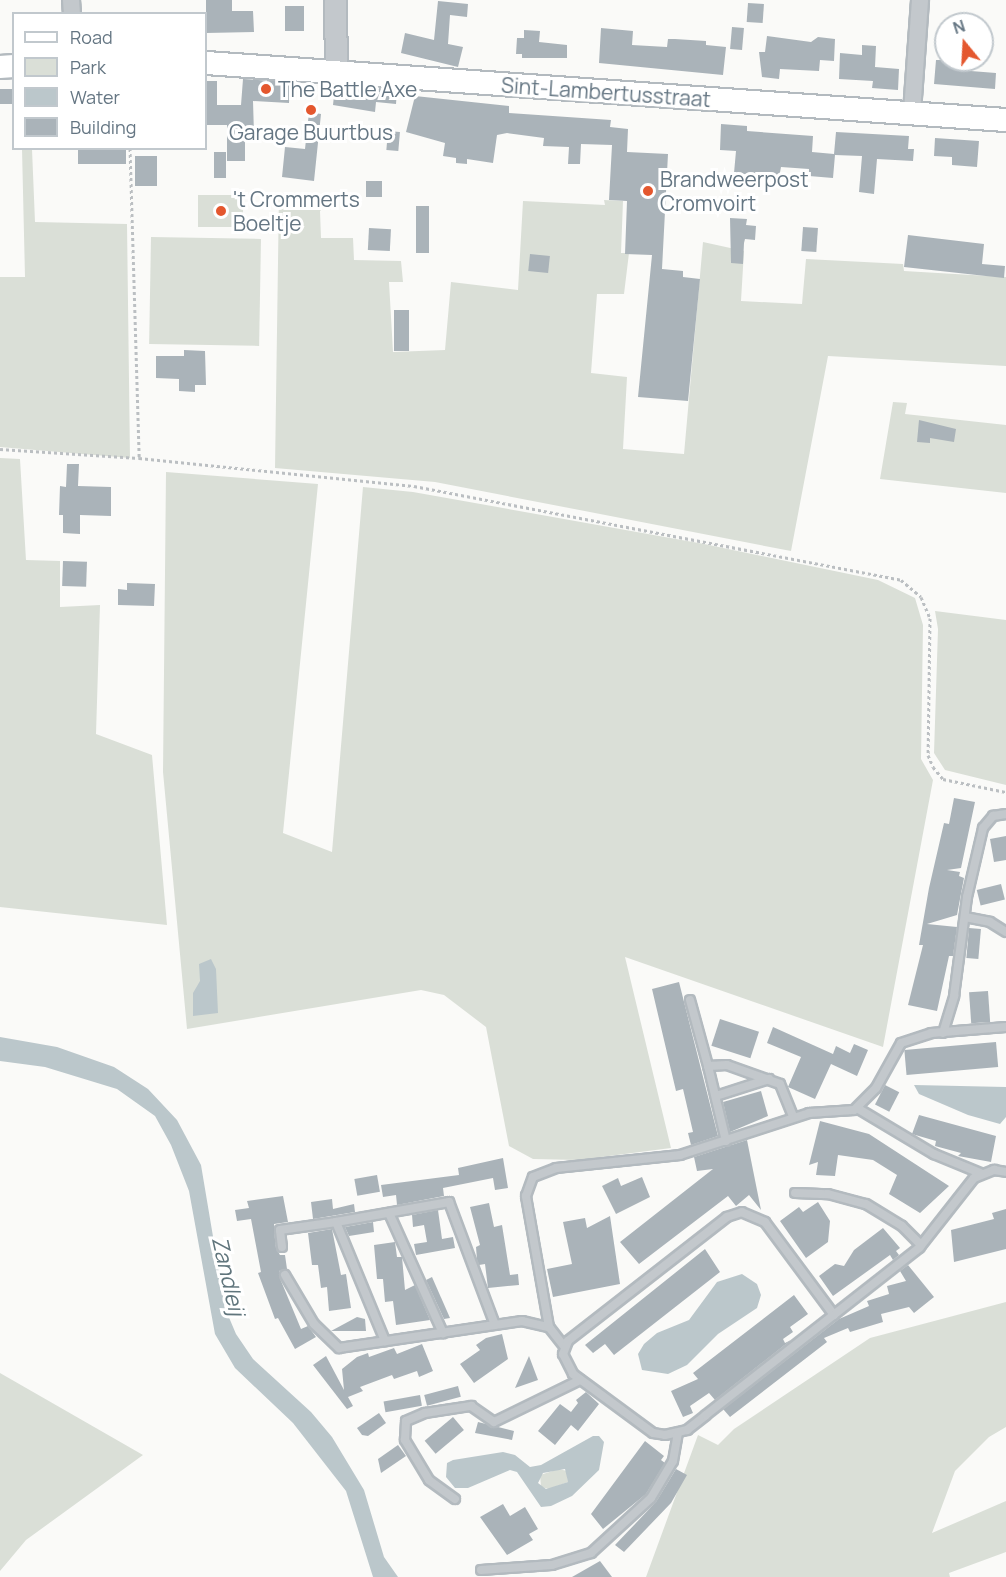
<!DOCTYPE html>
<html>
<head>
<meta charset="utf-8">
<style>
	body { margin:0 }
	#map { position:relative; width:1006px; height:1577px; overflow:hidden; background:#fafaf8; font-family:Manrope,sans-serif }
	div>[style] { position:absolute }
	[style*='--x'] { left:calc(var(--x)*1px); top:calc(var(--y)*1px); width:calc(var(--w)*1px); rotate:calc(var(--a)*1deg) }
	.green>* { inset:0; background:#dadfd7; transform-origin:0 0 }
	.water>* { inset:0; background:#bbc7cb }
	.building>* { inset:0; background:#aab3b9; transform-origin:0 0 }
	.path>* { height:3px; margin-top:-1.5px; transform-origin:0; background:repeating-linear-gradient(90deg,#bbbfc2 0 3px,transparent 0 6px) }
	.roads { filter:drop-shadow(2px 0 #b3babf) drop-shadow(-2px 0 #b3babf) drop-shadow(0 2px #b3babf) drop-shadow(0 -2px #b3babf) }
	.service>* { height:8px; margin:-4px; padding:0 4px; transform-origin:4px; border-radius:4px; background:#c3c8cc }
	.minor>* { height:16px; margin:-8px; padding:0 8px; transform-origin:8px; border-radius:8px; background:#c3c8cc }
	.tertiary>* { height:21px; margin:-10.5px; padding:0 10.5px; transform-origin:10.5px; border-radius:10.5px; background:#c3c8cc }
	.secondary>* { height:22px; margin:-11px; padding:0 11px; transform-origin:11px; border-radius:11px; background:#fff }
	.dots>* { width:16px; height:16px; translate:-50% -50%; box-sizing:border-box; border:3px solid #fff; border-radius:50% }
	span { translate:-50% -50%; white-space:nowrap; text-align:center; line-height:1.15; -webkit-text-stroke:6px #fff; paint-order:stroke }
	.poi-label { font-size:21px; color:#657683 }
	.left { translate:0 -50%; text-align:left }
	.street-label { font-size:21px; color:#657683 }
	.water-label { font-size:22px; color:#60757c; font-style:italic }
	.legend { position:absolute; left:12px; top:12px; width:195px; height:138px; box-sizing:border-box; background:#fff; border:2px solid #c1c8cd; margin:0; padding:8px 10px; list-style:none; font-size:18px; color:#657683 }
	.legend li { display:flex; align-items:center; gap:12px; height:30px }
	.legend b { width:30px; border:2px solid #c1c8cd }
	.north { position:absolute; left:934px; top:12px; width:60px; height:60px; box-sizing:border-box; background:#fff; border:2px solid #c1c8cd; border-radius:50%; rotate:342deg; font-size:16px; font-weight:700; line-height:24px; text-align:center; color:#657683 }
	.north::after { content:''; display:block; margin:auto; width:21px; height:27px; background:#e4572e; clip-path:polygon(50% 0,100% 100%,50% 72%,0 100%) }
</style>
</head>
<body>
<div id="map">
	<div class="green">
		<i style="clip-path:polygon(22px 149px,32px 149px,35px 222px,127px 224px,130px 458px,0 447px,0 277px,25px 277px)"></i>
		<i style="clip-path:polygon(279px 193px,337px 196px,320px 211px,321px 238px,353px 238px,354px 260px,401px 261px,403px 282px,389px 282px,393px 352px,445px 350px,451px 282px,518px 290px,523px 201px,605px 205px,604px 200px,623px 201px,621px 253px,629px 253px,624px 294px,597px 294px,591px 373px,627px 377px,623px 449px,684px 454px,703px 242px,744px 251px,741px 301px,802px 304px,806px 259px,903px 264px,904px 271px,1006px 277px,1006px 366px,828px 356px,791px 551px,435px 482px,275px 468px)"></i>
		<i style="left:198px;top:195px;width:45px;height:32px"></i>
		<i style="left:151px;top:237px;width:110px;height:107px;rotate:1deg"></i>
		<i style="clip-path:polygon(893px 402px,907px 403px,905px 414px,1006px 425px,1006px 493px,880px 479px)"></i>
		<i style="clip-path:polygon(0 458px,20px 459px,26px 560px,60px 561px,60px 607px,100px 605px,96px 734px,152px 755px,167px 925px,0 907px)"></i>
		<i style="clip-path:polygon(166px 472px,318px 484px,283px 833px,332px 852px,363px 487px,413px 492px,704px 544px,878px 580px,915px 598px,923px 625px,921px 759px,933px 780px,883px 1047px,625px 957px,671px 1148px,578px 1160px,533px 1159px,509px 1146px,486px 1027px,444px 995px,421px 990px,187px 1029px,163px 772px)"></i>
		<i style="clip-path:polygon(935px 611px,1006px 620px,1006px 785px,945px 770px,934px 753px,938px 629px)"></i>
		<i style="clip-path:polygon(1006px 1302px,1006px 1427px,989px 1437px,955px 1471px,932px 1533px,1006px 1501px,1006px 1552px,949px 1573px,950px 1577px,646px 1577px,698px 1435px,718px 1445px,734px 1429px,870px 1338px)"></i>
		<i style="clip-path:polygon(0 1373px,143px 1455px,26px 1540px,0 1571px)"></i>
		<i style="clip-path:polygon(559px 1469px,567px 1471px,568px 1482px,549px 1489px,541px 1487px,540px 1475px)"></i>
	</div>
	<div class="water">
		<i style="clip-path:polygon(211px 959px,216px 969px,218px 1013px,193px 1016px,193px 993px,200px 981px,199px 964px)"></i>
		<i style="clip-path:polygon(0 1037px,57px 1047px,114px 1067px,148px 1089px,177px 1120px,201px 1165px,225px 1308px,236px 1334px,253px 1359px,311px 1412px,332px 1437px,364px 1490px,384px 1557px,398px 1577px,373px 1577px,346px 1491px,293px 1423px,235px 1368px,215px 1334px,189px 1191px,171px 1145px,155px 1116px,117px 1089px,45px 1067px,0 1061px)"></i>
		<i style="clip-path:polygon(914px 1085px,1006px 1087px,1006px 1117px,1000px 1124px,968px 1115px,919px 1094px)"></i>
		<i style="clip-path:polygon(742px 1274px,757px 1284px,761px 1295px,757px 1308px,718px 1334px,687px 1365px,668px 1374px,642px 1370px,638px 1354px,644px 1344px,657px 1333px,689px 1320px,717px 1282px)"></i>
		<i style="clip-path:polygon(evenodd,593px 1436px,599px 1436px,604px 1442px,599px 1470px,572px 1496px,551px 1506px,541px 1507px,517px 1472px,510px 1470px,468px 1488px,455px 1488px,446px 1477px,447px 1463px,453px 1460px,503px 1452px,515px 1455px,530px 1467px,541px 1465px,593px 1436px,565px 1469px,568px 1482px,546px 1489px,538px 1483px,543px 1473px,565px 1469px)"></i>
	</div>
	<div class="building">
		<i style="clip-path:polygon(206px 0,232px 0,232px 11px,253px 11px,254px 32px,206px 33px)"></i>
		<i style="clip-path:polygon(438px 1px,468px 4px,467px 17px,450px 15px,448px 44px,463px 47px,458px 67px,401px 53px,405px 33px,434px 40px)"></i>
		<i style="left:748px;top:3px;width:16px;height:19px;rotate:4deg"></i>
		<i style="left:285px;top:6px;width:19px;height:25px"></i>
		<i style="left:732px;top:27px;width:12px;height:22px;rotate:5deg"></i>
		<i style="clip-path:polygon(601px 28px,633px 31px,632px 45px,667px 47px,668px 39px,675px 39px,706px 41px,706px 45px,726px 47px,723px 75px,599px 63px)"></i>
		<i style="clip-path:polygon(524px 30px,540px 31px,539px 42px,567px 45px,567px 58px,522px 58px,522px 54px,516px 54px,517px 38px,524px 38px)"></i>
		<i style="clip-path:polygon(767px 36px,811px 42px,818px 37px,835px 39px,834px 61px,820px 60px,819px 71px,780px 69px,779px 79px,762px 77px,759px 52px,765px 52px)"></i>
		<i style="clip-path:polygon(862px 45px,876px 46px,875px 67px,899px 69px,898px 90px,872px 88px,873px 81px,839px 79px,840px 53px,862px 55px)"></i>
		<i style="clip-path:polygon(936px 60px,959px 60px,958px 70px,996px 73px,995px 89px,934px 84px)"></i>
		<i style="clip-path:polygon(243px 79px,290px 82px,289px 103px,253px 101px,254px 134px,245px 134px,245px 161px,227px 161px,227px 125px,206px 125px,206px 81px,217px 81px,217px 105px,241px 105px)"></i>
		<i style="clip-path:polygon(335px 86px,397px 90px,396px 104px,376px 102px,375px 112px,333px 105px)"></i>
		<i style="left:14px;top:89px;width:15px;height:14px;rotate:90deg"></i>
		<i style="clip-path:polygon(415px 96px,509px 106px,509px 113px,611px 120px,610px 127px,628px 129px,627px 152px,668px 154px,662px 269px,683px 271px,683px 277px,700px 279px,688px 401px,638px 397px,652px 255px,625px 254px,627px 201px,609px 200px,612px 145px,581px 144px,580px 164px,568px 164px,569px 147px,543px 146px,544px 138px,507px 133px,497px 135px,493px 163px,467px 159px,467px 164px,456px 163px,456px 158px,443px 156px,445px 143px,406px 132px)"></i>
		<i style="clip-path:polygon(309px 112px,321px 114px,314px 181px,282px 177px,285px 147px,305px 149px)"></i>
		<i style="clip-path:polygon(721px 124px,747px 126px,747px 131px,813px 136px,812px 152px,834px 154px,836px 132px,909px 136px,908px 149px,914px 149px,913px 161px,877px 159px,874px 194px,859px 192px,862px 156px,835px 155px,833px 178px,809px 176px,809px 169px,781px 167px,779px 178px,734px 173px,736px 151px,720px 150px)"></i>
		<i style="left:388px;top:131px;width:12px;height:19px;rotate:5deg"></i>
		<i style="clip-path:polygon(935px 138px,979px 141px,977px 167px,952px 165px,952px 157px,934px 156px)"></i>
		<i style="left:78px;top:148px;width:48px;height:16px"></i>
		<i style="left:214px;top:152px;width:12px;height:26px"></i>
		<i style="left:135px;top:156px;width:22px;height:30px"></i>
		<i style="left:366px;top:181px;width:16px;height:16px"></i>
		<i style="left:416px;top:206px;width:13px;height:47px"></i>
		<i style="clip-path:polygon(730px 218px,747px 219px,746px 225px,756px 226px,755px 240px,745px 239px,744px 243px,743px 264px,731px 263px)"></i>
		<i style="left:803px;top:227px;width:15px;height:24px;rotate:4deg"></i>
		<i style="left:369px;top:228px;width:22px;height:22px;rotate:3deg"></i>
		<i style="clip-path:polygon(908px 235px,984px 244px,982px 264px,1005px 266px,1004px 278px,904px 267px)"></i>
		<i style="left:530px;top:254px;width:20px;height:17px;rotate:6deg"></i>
		<i style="left:394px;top:310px;width:15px;height:41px"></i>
		<i style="clip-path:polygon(184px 350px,205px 351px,206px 385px,195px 385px,195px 392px,179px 391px,179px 379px,156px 378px,156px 356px,184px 356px)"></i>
		<i style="clip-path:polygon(919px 420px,956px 429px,954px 442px,930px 438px,930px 443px,917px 442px)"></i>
		<i style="clip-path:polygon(67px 464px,79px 464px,78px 486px,111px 487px,111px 516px,80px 515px,80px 534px,63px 533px,63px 515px,59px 515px,60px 486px,66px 487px)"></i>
		<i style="left:63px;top:561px;width:24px;height:25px;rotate:2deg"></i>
		<i style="clip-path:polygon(127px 583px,155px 584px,154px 606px,118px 605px,118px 589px,127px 590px)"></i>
		<i style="clip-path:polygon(954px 798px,975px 802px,961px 868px,947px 870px,960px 872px,959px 876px,964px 878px,957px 915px,927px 924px,957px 927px,953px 956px,949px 956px,937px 1011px,908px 1005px,923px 945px,919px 945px,929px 888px,944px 823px,949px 824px)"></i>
		<i style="clip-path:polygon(1006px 836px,1006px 860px,994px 862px,990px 839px)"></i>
		<i style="left:1001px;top:884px;width:16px;height:25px;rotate:76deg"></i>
		<i style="left:969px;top:928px;width:12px;height:30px;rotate:5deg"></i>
		<i style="clip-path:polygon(679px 982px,718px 1136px,691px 1145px,688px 1133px,693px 1132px,683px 1089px,676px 1091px,652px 989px)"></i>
		<i style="left:988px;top:991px;width:31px;height:19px;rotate:86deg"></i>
		<i style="left:720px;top:1019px;width:41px;height:28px;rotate:18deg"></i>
		<i style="clip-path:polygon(773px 1027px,833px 1054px,836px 1046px,850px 1053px,854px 1044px,868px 1050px,857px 1076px,831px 1064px,815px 1099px,788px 1087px,801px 1057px,767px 1043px)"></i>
		<i style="left:996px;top:1042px;width:25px;height:92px;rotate:85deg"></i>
		<i style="left:885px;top:1085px;width:16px;height:22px;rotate:27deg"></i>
		<i style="clip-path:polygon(761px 1091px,768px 1116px,730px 1132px,723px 1102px)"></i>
		<i style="clip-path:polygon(919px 1115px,996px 1136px,991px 1162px,958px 1156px,961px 1153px,935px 1146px,936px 1141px,912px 1134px)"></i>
		<i style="clip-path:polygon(820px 1121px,869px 1134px,949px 1186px,920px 1213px,889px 1194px,897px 1175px,873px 1160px,838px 1155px,835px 1176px,816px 1175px,818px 1162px,809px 1165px)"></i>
		<i style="clip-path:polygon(747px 1140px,761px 1210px,749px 1195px,736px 1206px,728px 1196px,639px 1264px,620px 1242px,713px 1169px,697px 1171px,694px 1157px)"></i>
		<i style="clip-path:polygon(503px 1158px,508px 1188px,495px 1190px,493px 1178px,443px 1188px,444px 1196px,397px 1205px,396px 1195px,383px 1197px,381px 1185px,459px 1175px,458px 1168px)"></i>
		<i style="left:377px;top:1175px;width:17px;height:23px;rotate:80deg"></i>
		<i style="clip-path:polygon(642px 1177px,650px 1197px,616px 1214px,602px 1186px,618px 1178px,621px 1186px)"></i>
		<i style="clip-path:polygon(283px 1196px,288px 1222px,274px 1224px,274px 1230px,276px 1248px,280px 1255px,285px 1255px,287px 1269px,279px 1271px,279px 1276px,301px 1329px,308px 1326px,316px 1337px,295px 1349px,278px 1318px,275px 1319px,258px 1273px,261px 1272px,251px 1219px,237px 1221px,235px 1210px,249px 1208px,247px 1201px)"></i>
		<i style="clip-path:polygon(332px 1199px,333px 1209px,354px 1204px,355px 1212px,313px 1219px,311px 1202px)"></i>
		<i style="clip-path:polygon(818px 1202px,830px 1221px,828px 1242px,806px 1258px,780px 1221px,799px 1207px,803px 1212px)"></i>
		<i style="clip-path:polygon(489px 1203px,494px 1227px,502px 1225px,510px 1275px,518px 1274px,519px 1285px,488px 1288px,485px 1264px,479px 1265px,477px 1260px,476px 1247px,480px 1245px,470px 1207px)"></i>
		<i style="clip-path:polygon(1006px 1209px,1006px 1249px,954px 1262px,951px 1230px,994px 1219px,992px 1213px)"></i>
		<i style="clip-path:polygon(438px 1210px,442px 1239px,453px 1237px,455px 1248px,416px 1255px,414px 1244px,427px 1242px,424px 1225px,413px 1227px,412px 1215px)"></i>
		<i style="clip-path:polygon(610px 1216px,620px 1284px,553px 1297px,547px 1269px,572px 1264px,563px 1222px,585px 1218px,587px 1228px)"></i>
		<i style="clip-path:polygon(373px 1222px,374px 1232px,349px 1236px,345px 1227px)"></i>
		<i style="clip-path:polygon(883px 1228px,900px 1248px,896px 1251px,899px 1255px,893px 1260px,890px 1255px,833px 1296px,819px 1276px,835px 1264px,844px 1266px,854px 1250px)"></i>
		<i style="clip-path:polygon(332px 1229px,341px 1275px,346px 1274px,351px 1308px,329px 1311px,327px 1287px,321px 1288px,318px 1265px,312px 1265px,308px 1233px)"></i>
		<i style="clip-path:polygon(395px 1242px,397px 1257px,402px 1257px,405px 1290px,415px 1285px,430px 1320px,396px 1325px,393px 1301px,385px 1302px,383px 1279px,377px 1279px,374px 1245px)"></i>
		<i style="clip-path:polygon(705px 1249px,720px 1272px,614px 1355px,605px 1344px,593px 1353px,585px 1345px)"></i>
		<i style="clip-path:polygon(908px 1265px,934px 1297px,914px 1313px,909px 1307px,881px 1314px,883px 1322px,850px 1332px,848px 1328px,824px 1338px,827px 1342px,730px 1417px,723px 1409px,839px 1319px,869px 1306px,867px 1301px,889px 1294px,887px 1286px,906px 1281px,900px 1271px)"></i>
		<i style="clip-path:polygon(432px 1277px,450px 1318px,444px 1319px,426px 1280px)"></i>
		<i style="clip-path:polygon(794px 1295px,808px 1314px,790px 1327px,793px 1332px,783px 1339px,785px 1343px,791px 1340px,715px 1400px,709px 1393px,690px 1406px,693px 1413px,683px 1417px,671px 1391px,698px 1379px,693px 1373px)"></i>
		<i style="clip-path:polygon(357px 1317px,365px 1319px,366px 1331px,331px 1331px)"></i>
		<i style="clip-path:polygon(502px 1334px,508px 1359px,474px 1383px,460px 1364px,480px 1350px,476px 1345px,486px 1338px)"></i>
		<i style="clip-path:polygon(422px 1344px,433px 1371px,419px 1377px,417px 1371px,394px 1379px,392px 1375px,360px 1387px,363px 1391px,348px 1397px,353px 1406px,347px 1409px,313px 1365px,326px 1356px,344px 1390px,342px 1369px,357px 1357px,368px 1353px,369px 1357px,394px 1348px,397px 1354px)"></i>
		<i style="clip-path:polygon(529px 1356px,538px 1380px,515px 1388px)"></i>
		<i style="left:458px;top:1386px;width:11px;height:35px;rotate:75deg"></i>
		<i style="clip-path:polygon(586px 1392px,599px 1404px,578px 1431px,571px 1425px,555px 1445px,538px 1431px,560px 1404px,571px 1412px,578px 1403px,576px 1400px)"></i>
		<i style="left:420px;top:1395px;width:11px;height:37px;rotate:80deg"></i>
		<i style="clip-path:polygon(379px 1413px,386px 1423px,368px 1436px,362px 1435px,357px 1428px)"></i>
		<i style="left:453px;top:1417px;width:17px;height:37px;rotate:50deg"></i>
		<i style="clip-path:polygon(478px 1422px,514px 1431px,512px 1440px,475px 1433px)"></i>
		<i style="clip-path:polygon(645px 1441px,664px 1456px,661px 1460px,665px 1463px,646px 1494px,603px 1529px,591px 1514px)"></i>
		<i style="clip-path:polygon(398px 1445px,406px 1456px,381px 1473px,378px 1459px)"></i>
		<i style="clip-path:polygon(676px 1469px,687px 1475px,671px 1503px,624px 1552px,615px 1545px,656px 1502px)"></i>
		<i style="clip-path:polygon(503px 1504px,510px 1516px,525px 1507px,538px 1529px,529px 1534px,533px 1540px,507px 1555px,480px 1517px)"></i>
		<i style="clip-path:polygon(600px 1561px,612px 1577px,572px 1577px)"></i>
	</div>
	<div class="path">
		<i style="--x:130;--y:148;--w:310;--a:88.3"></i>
		<i style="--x:0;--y:449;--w:139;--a:3.7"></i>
		<i style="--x:139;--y:458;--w:276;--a:5.8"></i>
		<i style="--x:414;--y:486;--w:496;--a:10.9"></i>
		<i style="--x:901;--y:580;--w:26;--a:40"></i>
		<i style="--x:921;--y:597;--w:23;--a:67"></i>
		<i style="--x:930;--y:618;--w:137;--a:90.8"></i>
		<i style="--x:928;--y:755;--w:13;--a:67"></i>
		<i style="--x:933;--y:767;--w:16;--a:50"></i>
		<i style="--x:943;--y:779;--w:64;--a:11.7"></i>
	</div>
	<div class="roads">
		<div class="service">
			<i style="--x:965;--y:917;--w:25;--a:11"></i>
			<i style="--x:990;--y:922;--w:19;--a:32"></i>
			<i style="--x:690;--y:1000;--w:68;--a:74.7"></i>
			<i style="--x:943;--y:1033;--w:39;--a:-73"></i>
			<i style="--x:954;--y:996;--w:100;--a:-82.5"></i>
			<i style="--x:967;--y:897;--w:71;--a:-76.9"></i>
			<i style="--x:983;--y:828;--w:16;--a:-50"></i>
			<i style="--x:993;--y:816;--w:13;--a:-9"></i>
			<i style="--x:716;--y:1096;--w:56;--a:-17.8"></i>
			<i style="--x:857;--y:1108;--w:90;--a:30.9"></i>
			<i style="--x:934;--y:1154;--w:50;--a:22.4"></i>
			<i style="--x:726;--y:1141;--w:77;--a:-103.5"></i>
			<i style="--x:708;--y:1066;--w:19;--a:-3"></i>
			<i style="--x:727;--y:1065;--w:56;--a:19.7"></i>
			<i style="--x:780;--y:1084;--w:35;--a:68"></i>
			<i style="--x:795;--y:1193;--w:33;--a:2"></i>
			<i style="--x:828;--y:1194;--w:39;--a:15"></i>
			<i style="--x:866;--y:1204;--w:42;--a:31.4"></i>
			<i style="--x:902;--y:1226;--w:27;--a:45"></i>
			<i style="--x:389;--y:1213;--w:132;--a:65.8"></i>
			<i style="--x:336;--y:1222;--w:115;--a:-10"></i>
			<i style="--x:449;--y:1202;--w:131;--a:69.5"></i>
			<i style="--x:282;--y:1247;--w:17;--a:-97"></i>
			<i style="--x:280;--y:1230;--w:57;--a:-8.1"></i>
			<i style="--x:336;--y:1222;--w:129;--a:67.6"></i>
			<i style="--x:285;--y:1275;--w:57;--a:59.4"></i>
			<i style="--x:314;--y:1324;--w:35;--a:44"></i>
			<i style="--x:339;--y:1348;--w:185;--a:-8.4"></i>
			<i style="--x:522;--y:1321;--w:28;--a:13"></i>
			<i style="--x:549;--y:1327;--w:24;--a:52"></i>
			<i style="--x:834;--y:1315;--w:116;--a:-126.6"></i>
			<i style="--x:765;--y:1222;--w:25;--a:-157"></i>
			<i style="--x:742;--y:1212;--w:16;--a:162"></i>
			<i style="--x:727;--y:1217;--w:202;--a:142.1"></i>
			<i style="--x:568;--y:1341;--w:14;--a:111"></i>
			<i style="--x:563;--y:1354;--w:22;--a:63"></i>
			<i style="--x:573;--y:1374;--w:99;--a:36.4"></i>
			<i style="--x:653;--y:1433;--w:12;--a:9"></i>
			<i style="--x:665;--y:1435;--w:23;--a:-13"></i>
			<i style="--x:687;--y:1430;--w:24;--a:-38"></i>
			<i style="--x:706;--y:1415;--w:271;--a:-38.1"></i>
			<i style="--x:919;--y:1248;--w:89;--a:-51.8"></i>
			<i style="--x:974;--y:1178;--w:22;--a:-22"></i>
			<i style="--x:994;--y:1170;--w:12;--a:9"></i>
			<i style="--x:549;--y:1327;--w:133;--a:-100"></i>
			<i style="--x:526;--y:1196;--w:20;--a:-70"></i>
			<i style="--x:533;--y:1177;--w:25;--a:-21"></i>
			<i style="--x:556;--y:1168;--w:125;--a:-6"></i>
			<i style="--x:680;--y:1155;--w:136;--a:-18"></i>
			<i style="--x:809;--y:1113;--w:45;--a:-3.8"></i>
			<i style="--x:854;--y:1110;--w:31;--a:-45"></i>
			<i style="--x:876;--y:1088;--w:51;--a:-60.9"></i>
			<i style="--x:901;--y:1043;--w:32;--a:-18"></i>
			<i style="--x:931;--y:1033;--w:75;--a:-4.6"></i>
			<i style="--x:455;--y:1499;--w:32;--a:-144"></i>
			<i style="--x:429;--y:1480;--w:47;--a:-121"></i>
			<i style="--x:405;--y:1440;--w:19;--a:-87"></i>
			<i style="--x:406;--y:1421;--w:21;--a:-23"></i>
			<i style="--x:425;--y:1413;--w:47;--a:-8.7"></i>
			<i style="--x:471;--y:1406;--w:28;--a:35"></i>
			<i style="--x:494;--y:1422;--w:96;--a:-26"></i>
			<i style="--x:481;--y:1570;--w:71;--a:-4"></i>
			<i style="--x:552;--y:1565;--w:41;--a:-17.1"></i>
			<i style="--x:591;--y:1553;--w:81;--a:-42.5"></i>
			<i style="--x:651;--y:1498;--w:43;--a:-59.3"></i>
			<i style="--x:673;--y:1461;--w:28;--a:-80"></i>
		</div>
		<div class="minor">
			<i style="--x:71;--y:0;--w:14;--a:86"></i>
			<i style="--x:912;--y:112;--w:112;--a:-85.9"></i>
		</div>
		<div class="tertiary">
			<i style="--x:335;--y:0;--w:71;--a:89.2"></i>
		</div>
		<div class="secondary">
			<i style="--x:206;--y:63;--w:802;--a:4.08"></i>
			<i style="--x:0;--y:67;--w:14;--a:-4"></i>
		</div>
	</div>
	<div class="dots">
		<i style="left:266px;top:89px;background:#e4572e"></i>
		<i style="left:311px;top:110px;background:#e4572e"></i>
		<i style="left:648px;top:191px;background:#e4572e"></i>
		<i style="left:221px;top:211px;background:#e4572e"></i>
	</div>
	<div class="poi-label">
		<span class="left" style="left:278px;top:89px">The Battle Axe</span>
		<span style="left:311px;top:132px">Garage Buurtbus</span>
		<span class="left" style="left:660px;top:191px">Brandweerpost<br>Cromvoirt</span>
		<span class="left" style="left:233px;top:211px">'t Crommerts<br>Boeltje</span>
	</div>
	<div class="street-label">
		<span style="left:606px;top:92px;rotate:4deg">Sint-Lambertusstraat</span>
	</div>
	<div class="water-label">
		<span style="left:228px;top:1276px;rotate:77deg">Zandleij</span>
	</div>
	<ul class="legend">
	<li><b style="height:8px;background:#fff"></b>Road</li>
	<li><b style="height:16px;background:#dadfd7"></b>Park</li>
	<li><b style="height:16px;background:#bbc7cb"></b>Water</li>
	<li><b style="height:16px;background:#aab3b9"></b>Building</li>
	</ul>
	<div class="north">N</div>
</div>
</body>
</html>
